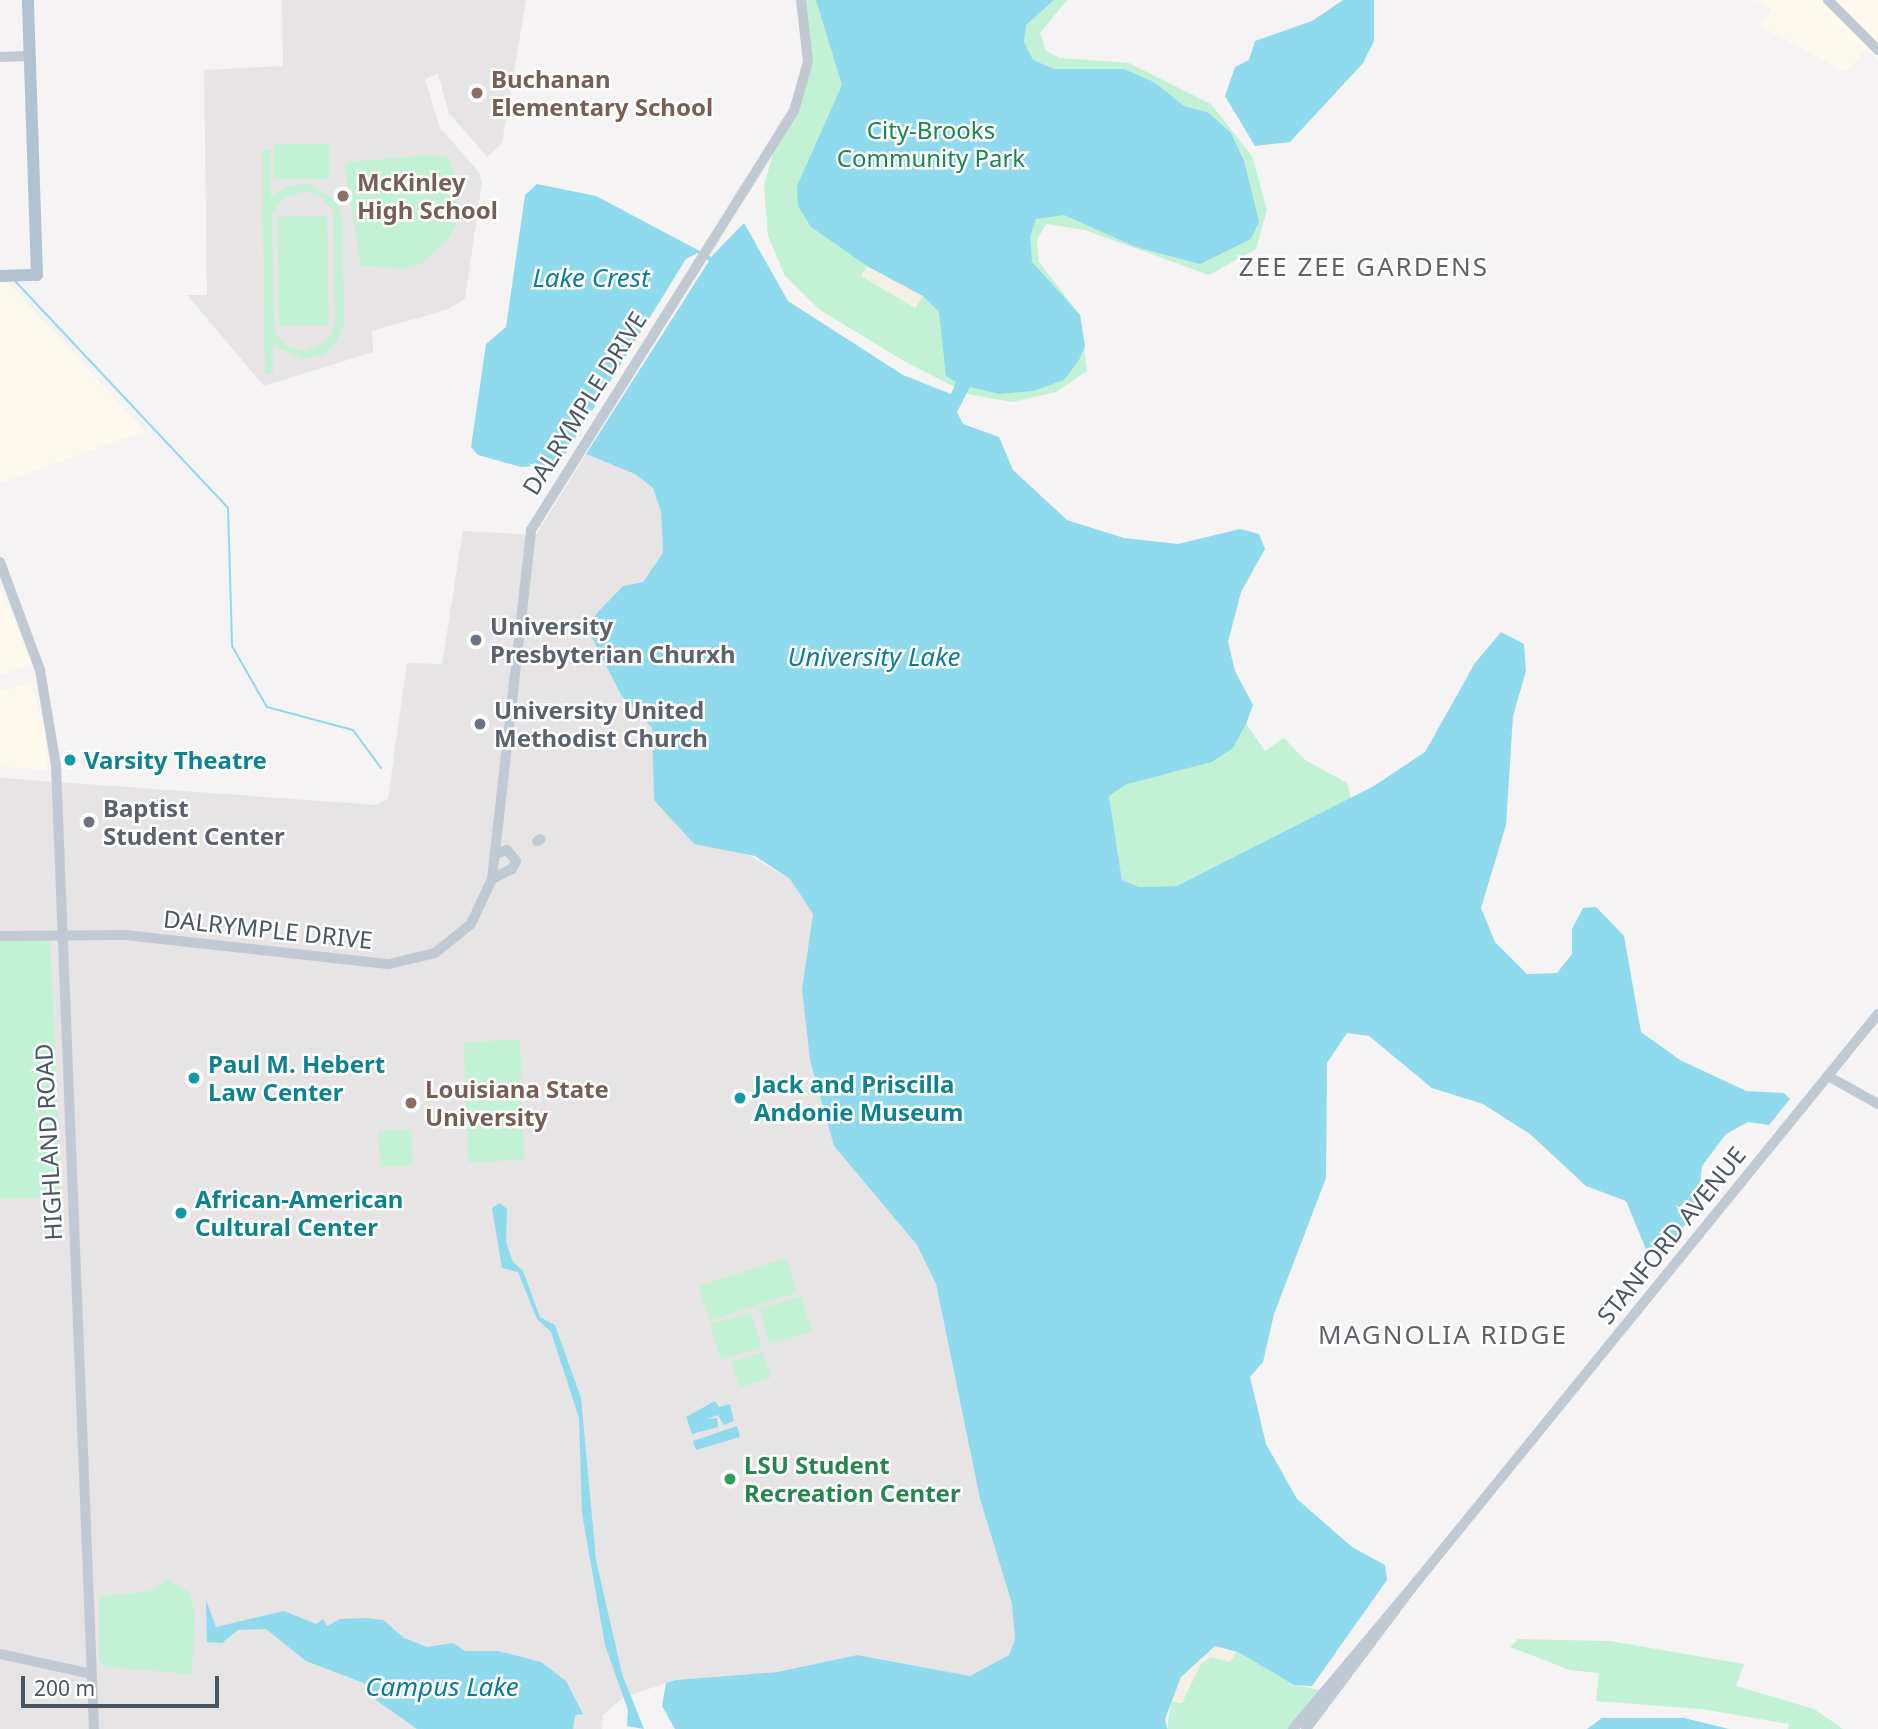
<!DOCTYPE html>
<html>
<head>
<meta charset="utf-8">
<style>
	body { margin:0 }
	#map { position:relative; width:1878px; height:1729px; overflow:hidden; background:#f5f3f3; font-family:"Noto Sans",sans-serif }
	div>[style] { position:absolute }
	[style*='--x'] { left:calc(var(--x)*1px); top:calc(var(--y)*1px); width:calc(var(--w)*1px); rotate:calc(var(--a)*1deg) }
	.commercial>* { inset:0; background:#fdf9ef }
	.education>* { inset:0; background:#e6e4e5 }
	.green>* { inset:0; background:#c3f1d5; transform-origin:0 0 }
	.sand>* { inset:0; background:#f5f0e5 }
	.water>* { inset:0; background:#90daee }
	.stream>* { height:2px; margin:-1px; padding:0 1px; transform-origin:1px; border-radius:1px; background:#90daee }
	.minor>* { height:10px; margin:-5px; padding:0 5px; transform-origin:5px; border-radius:5px; background:#c1cad2 }
	.major>* { height:12px; margin:-6px; padding:0 6px; transform-origin:6px; border-radius:6px; background:#b3c2d1 }
	.dots>* { width:19px; height:19px; translate:-50% -50%; box-sizing:border-box; border:4px solid #fff; border-radius:50% }
	span { translate:-50% -50%; white-space:nowrap; text-align:center; line-height:1.15; -webkit-text-stroke:5px #fff; paint-order:stroke }
	.education-label { font-size:24px; color:#785e54; font-weight:700 }
	.left { translate:0 -50%; text-align:left }
	.park-label { font-size:24px; color:#17864f }
	.street-label { font-size:24px; color:#4a5661 }
	.worship-label { font-size:24px; color:#5b616d; font-weight:700 }
	.culture-label { font-size:24px; color:#0d838f; font-weight:700 }
	.leisure-label { font-size:24px; color:#27864d; font-weight:700 }
	.neighbourhood-label { font-size:26px; color:#5f6368; letter-spacing:2px }
	.water-label { font-size:26px; color:#0c7c9b; font-style:italic }
	.scale { position:absolute; left:21px; top:1676px; width:198px; height:32px; box-sizing:border-box; border:4px solid #4a5661; border-top:0; padding-left:9px; font-size:21px; line-height:24px; white-space:nowrap; color:#4a5661; -webkit-text-stroke:5px #fff; paint-order:stroke }
</style>
</head>
<body>
<div id="map">
	<div class="commercial">
		<i style="clip-path:polygon(1755px 0,1878px 0,1878px 59px,1866px 49px,1846px 72px,1761px 27px,1771px 9px)"></i>
		<i style="clip-path:polygon(0 281px,7px 281px,145px 431px,0 483px)"></i>
		<i style="clip-path:polygon(0 586px,32px 664px,0 675px)"></i>
		<i style="clip-path:polygon(30px 683px,46px 730px,46px 770px,0 767px,0 691px)"></i>
	</div>
	<div class="education">
		<i style="clip-path:polygon(282px 0,526px 0,502px 143px,487px 157px,449px 113px,438px 74px,425px 79px,440px 128px,479px 172px,482px 183px,465px 299px,446px 310px,372px 331px,373px 352px,264px 386px,187px 295px,207px 295px,204px 70px,283px 66px)"></i>
		<i style="clip-path:polygon(586px 454px,635px 474px,653px 488px,661px 512px,663px 554px,643px 582px,623px 586px,589px 632px,622px 697px,652px 728px,654px 800px,790px 879px,813px 914px,802px 989px,834px 1146px,917px 1245px,936px 1284px,980px 1499px,1012px 1604px,1015px 1639px,1009px 1655px,970px 1676px,857px 1655px,777px 1672px,676px 1680px,624px 1697px,603px 1715px,602px 1729px,0 1729px,0 778px,377px 805px,388px 799px,407px 663px,442px 664px,463px 531px,536px 535px)"></i>
	</div>
	<div class="green">
		<i style="clip-path:polygon(802px 0,1067px 0,1040px 33px,1046px 51px,1060px 58px,1129px 63px,1211px 104px,1252px 156px,1267px 210px,1256px 249px,1209px 275px,1085px 230px,1046px 224px,1037px 240px,1039px 262px,1080px 315px,1087px 371px,1056px 392px,1012px 402px,968px 394px,904px 361px,820px 310px,785px 276px,768px 236px,764px 186px,777px 138px,807px 68px)"></i>
		<i style="left:329px;top:144px;width:35px;height:55px;rotate:90deg"></i>
		<i style="clip-path:polygon(evenodd,262px 150px,270px 150px,271px 198px,287px 186px,308px 184px,334px 199px,342px 216px,344px 324px,337px 341px,325px 354px,303px 359px,273px 345px,273px 374px,265px 374px,262px 150px,306px 191px,323px 198px,333px 212px,335px 324px,328px 340px,305px 351px,287px 347px,275px 332px,272px 215px,283px 198px,306px 191px)"></i>
		<i style="clip-path:polygon(430px 155px,447px 157px,458px 182px,456px 225px,447px 240px,422px 263px,406px 269px,361px 266px,345px 167px,349px 162px)"></i>
		<i style="left:327px;top:216px;width:109px;height:50px;rotate:89deg"></i>
		<i style="clip-path:polygon(1246px 724px,1265px 751px,1284px 738px,1305px 760px,1347px 783px,1351px 799px,1177px 886px,1139px 887px,1122px 880px,1109px 796px,1127px 784px,1233px 748px)"></i>
		<i style="clip-path:polygon(50px 939px,62px 1197px,0 1199px,0 941px)"></i>
		<i style="left:520px;top:1040px;width:120px;height:56px;rotate:88deg"></i>
		<i style="left:411px;top:1129px;width:36px;height:33px;rotate:87deg"></i>
		<i style="left:786px;top:1258px;width:36px;height:92px;rotate:72deg"></i>
		<i style="left:801px;top:1296px;width:37px;height:44px;rotate:73deg"></i>
		<i style="left:751px;top:1312px;width:37px;height:43px;rotate:73deg"></i>
		<i style="left:763px;top:1352px;width:27px;height:33px;rotate:73deg"></i>
		<i style="clip-path:polygon(169px 1580px,189px 1592px,195px 1612px,192px 1674px,106px 1667px,99px 1661px,99px 1597px,150px 1591px)"></i>
		<i style="clip-path:polygon(1518px 1639px,1609px 1641px,1744px 1664px,1736px 1686px,1814px 1709px,1843px 1729px,1788px 1729px,1789px 1724px,1702px 1709px,1596px 1701px,1599px 1673px,1570px 1670px,1510px 1647px)"></i>
		<i style="clip-path:polygon(1215px 1646px,1238px 1652px,1294px 1685px,1319px 1690px,1289px 1729px,1167px 1729px,1172px 1697px)"></i>
	</div>
	<div class="sand">
		<i style="clip-path:polygon(867px 266px,923px 296px,915px 308px,861px 276px)"></i>
		<i style="clip-path:polygon(1215px 1646px,1237px 1651px,1230px 1662px,1210px 1657px,1201px 1664px,1182px 1703px,1170px 1702px,1181px 1677px)"></i>
	</div>
	<div class="water">
		<i style="clip-path:polygon(816px 0,1054px 0,1026px 25px,1024px 42px,1033px 60px,1054px 69px,1124px 69px,1154px 82px,1184px 106px,1209px 113px,1231px 133px,1244px 161px,1259px 222px,1251px 239px,1200px 264px,1136px 247px,1064px 215px,1036px 219px,1030px 237px,1032px 262px,1080px 315px,1085px 346px,1079px 360px,1064px 380px,1033px 391px,999px 394px,970px 387px,957px 412px,963px 424px,999px 437px,1013px 470px,1067px 520px,1124px 538px,1178px 544px,1240px 529px,1259px 534px,1265px 549px,1241px 592px,1228px 642px,1235px 671px,1253px 705px,1246px 724px,1233px 748px,1212px 762px,1127px 784px,1109px 796px,1122px 880px,1139px 887px,1177px 886px,1374px 786px,1425px 752px,1475px 663px,1501px 632px,1524px 644px,1526px 671px,1513px 716px,1506px 825px,1481px 908px,1495px 942px,1527px 974px,1557px 973px,1572px 954px,1572px 929px,1583px 908px,1596px 907px,1624px 936px,1641px 1032px,1680px 1060px,1746px 1091px,1784px 1093px,1790px 1099px,1769px 1125px,1748px 1122px,1726px 1134px,1702px 1166px,1697px 1210px,1662px 1253px,1648px 1254px,1626px 1201px,1586px 1186px,1530px 1134px,1483px 1104px,1432px 1088px,1369px 1036px,1347px 1033px,1327px 1063px,1326px 1178px,1274px 1314px,1263px 1362px,1250px 1377px,1266px 1444px,1297px 1499px,1352px 1547px,1385px 1565px,1387px 1580px,1312px 1686px,1294px 1685px,1238px 1652px,1215px 1646px,1181px 1677px,1165px 1719px,1167px 1729px,675px 1729px,662px 1706px,666px 1683px,676px 1680px,777px 1672px,857px 1655px,970px 1676px,1009px 1655px,1015px 1639px,1012px 1604px,980px 1499px,936px 1284px,917px 1245px,834px 1146px,810px 1060px,802px 989px,813px 914px,790px 879px,755px 856px,694px 844px,654px 800px,652px 728px,622px 697px,589px 632px,596px 614px,623px 586px,643px 582px,663px 553px,661px 512px,653px 488px,635px 474px,586px 454px,709px 261px,697px 253px,686px 259px,566px 453px,550px 465px,521px 467px,478px 455px,471px 447px,486px 344px,506px 327px,525px 195px,537px 184px,596px 196px,711px 257px,744px 223px,788px 301px,903px 375px,951px 394px,956px 382px,946px 376px,939px 312px,923px 296px,867px 266px,811px 227px,798px 206px,797px 186px,842px 85px)"></i>
		<i style="clip-path:polygon(1343px 0,1374px 0,1374px 41px,1363px 63px,1290px 142px,1255px 146px,1225px 96px,1235px 67px,1249px 60px,1255px 41px,1312px 21px)"></i>
		<i style="clip-path:polygon(500px 1203px,507px 1209px,506px 1242px,513px 1262px,523px 1271px,540px 1317px,555px 1325px,581px 1398px,596px 1560px,622px 1674px,644px 1729px,627px 1726px,628px 1710px,605px 1645px,582px 1513px,579px 1418px,551px 1332px,537px 1319px,518px 1272px,502px 1268px,492px 1208px)"></i>
		<i style="clip-path:polygon(715px 1401px,719px 1407px,730px 1404px,734px 1421px,724px 1425px,718px 1415px,707px 1419px,717px 1418px,718px 1427px,692px 1434px,686px 1417px)"></i>
		<i style="clip-path:polygon(737px 1426px,740px 1437px,696px 1450px,693px 1441px)"></i>
		<i style="clip-path:polygon(206px 1600px,216px 1627px,284px 1611px,316px 1624px,323px 1619px,327px 1626px,340px 1619px,365px 1618px,383px 1620px,404px 1638px,427px 1647px,453px 1643px,465px 1651px,498px 1651px,541px 1662px,566px 1681px,583px 1714px,575px 1715px,573px 1729px,417px 1729px,376px 1700px,369px 1685px,306px 1661px,266px 1629px,238px 1630px,222px 1643px,207px 1642px)"></i>
		<i style="clip-path:polygon(1602px 1718px,1684px 1718px,1729px 1729px,1587px 1729px)"></i>
	</div>
	<div class="stream">
		<i style="--x:15;--y:281;--w:311;--a:46.8"></i>
		<i style="--x:228;--y:508;--w:138;--a:88.3"></i>
		<i style="--x:232;--y:646;--w:70;--a:60.2"></i>
		<i style="--x:267;--y:707;--w:89;--a:15"></i>
		<i style="--x:353;--y:730;--w:47;--a:53.6"></i>
	</div>
	<div class="minor">
		<i style="--x:1828;--y:0;--w:71;--a:45"></i>
		<i style="--x:0;--y:57;--w:29;--a:-2"></i>
		<i style="--x:0;--y:562;--w:115;--a:69.7"></i>
		<i style="--x:40;--y:670;--w:97;--a:80.5"></i>
		<i style="--x:56;--y:766;--w:964;--a:87.74"></i>
		<i style="--x:537;--y:841;--w:4;--a:-27"></i>
		<i style="--x:492;--y:879;--w:22;--a:-27"></i>
		<i style="--x:512;--y:869;--w:9;--a:-63"></i>
		<i style="--x:516;--y:861;--w:14;--a:-129"></i>
		<i style="--x:507;--y:850;--w:13;--a:162"></i>
		<i style="--x:0;--y:936;--w:125;--a:-0.5"></i>
		<i style="--x:125;--y:935;--w:266;--a:6.3"></i>
		<i style="--x:389;--y:964;--w:47;--a:-13.4"></i>
		<i style="--x:435;--y:953;--w:46;--a:-38.9"></i>
		<i style="--x:471;--y:924;--w:50;--a:-65"></i>
		<i style="--x:492;--y:879;--w:351;--a:-83.6"></i>
		<i style="--x:531;--y:530;--w:495;--a:-57.9"></i>
		<i style="--x:794;--y:111;--w:51;--a:-74.1"></i>
		<i style="--x:808;--y:62;--w:62;--a:-96.4"></i>
		<i style="--x:1828;--y:1076;--w:57;--a:29.2"></i>
		<i style="--x:0;--y:1654;--w:93;--a:12.4"></i>
		<i style="--x:1293;--y:1729;--w:194;--a:-50"></i>
		<i style="--x:1306;--y:1729;--w:186;--a:-53.1"></i>
		<i style="--x:1418;--y:1580;--w:729;--a:-50.9"></i>
	</div>
	<div class="major">
		<i style="--x:0;--y:276;--w:37;--a:-2"></i>
		<i style="--x:37;--y:275;--w:275;--a:-91.9"></i>
	</div>
	<div class="dots">
		<i style="left:477px;top:93px;background:#8d6e63"></i>
		<i style="left:343px;top:196px;background:#8d6e63"></i>
		<i style="left:476px;top:640px;background:#6b7280"></i>
		<i style="left:480px;top:724px;background:#6b7280"></i>
		<i style="left:70px;top:760px;background:#0f9aa8"></i>
		<i style="left:89px;top:822px;background:#6b7280"></i>
		<i style="left:194px;top:1078px;background:#0f9aa8"></i>
		<i style="left:740px;top:1098px;background:#0f9aa8"></i>
		<i style="left:411px;top:1103px;background:#8d6e63"></i>
		<i style="left:181px;top:1213px;background:#0f9aa8"></i>
		<i style="left:730px;top:1479px;background:#2e9e5b"></i>
	</div>
	<div class="education-label">
		<span class="left" style="left:491px;top:93px">Buchanan<br>Elementary School</span>
		<span class="left" style="left:357px;top:196px">McKinley<br>High School</span>
		<span class="left" style="left:425px;top:1103px">Louisiana State<br>University</span>
	</div>
	<div class="park-label">
		<span style="left:931px;top:144px">City-Brooks<br>Community Park</span>
	</div>
	<div class="street-label">
		<span style="left:584px;top:403px;rotate:-58deg">DALRYMPLE DRIVE</span>
		<span style="left:268px;top:929px;rotate:6deg">DALRYMPLE DRIVE</span>
		<span style="left:48px;top:1142px;rotate:-93deg">HIGHLAND ROAD</span>
		<span style="left:1671px;top:1235px;rotate:-51deg">STANFORD AVENUE</span>
	</div>
	<div class="worship-label">
		<span class="left" style="left:490px;top:640px">University<br>Presbyterian Churxh</span>
		<span class="left" style="left:494px;top:724px">University United<br>Methodist Church</span>
		<span class="left" style="left:103px;top:822px">Baptist<br>Student Center</span>
	</div>
	<div class="culture-label">
		<span class="left" style="left:84px;top:760px">Varsity Theatre</span>
		<span class="left" style="left:208px;top:1078px">Paul M. Hebert<br>Law Center</span>
		<span class="left" style="left:754px;top:1098px">Jack and Priscilla<br>Andonie Museum</span>
		<span class="left" style="left:195px;top:1213px">African-American<br>Cultural Center</span>
	</div>
	<div class="leisure-label">
		<span class="left" style="left:744px;top:1479px">LSU Student<br>Recreation Center</span>
	</div>
	<div class="neighbourhood-label">
		<span style="left:1364px;top:267px">ZEE ZEE GARDENS</span>
		<span style="left:1443px;top:1335px">MAGNOLIA RIDGE</span>
	</div>
	<div class="water-label">
		<span style="left:591px;top:278px">Lake Crest</span>
		<span style="left:874px;top:657px">University Lake</span>
		<span style="left:442px;top:1687px">Campus Lake</span>
	</div>
	<div class="scale">200 m</div>
</div>
</body>
</html>
